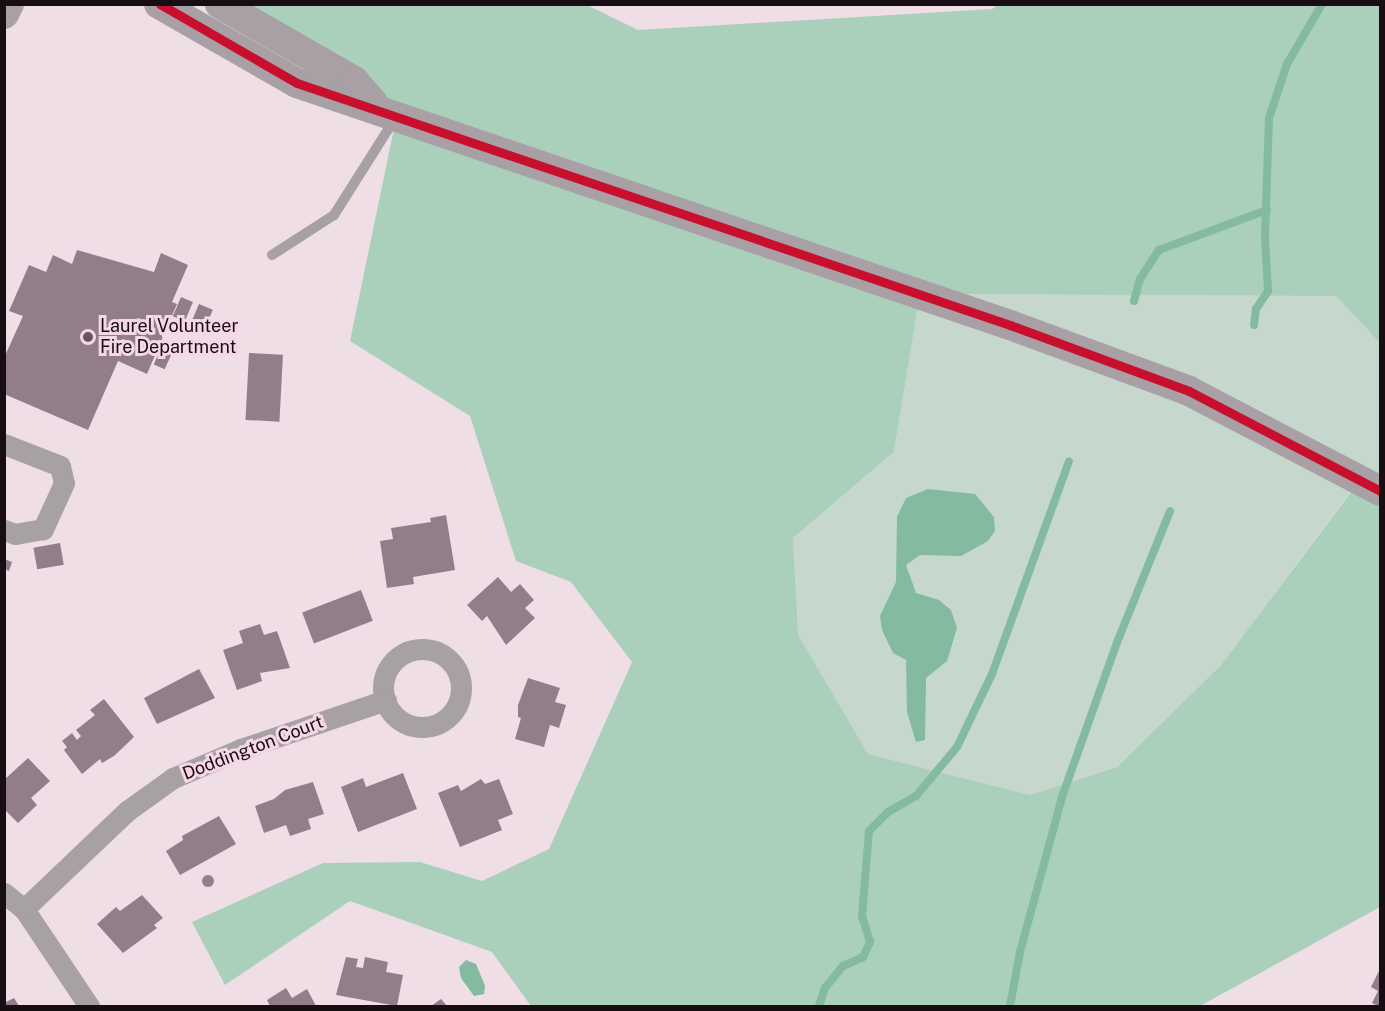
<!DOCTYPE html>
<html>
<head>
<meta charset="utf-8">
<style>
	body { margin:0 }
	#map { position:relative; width:1385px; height:1011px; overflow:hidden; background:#efdee6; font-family:"Public Sans",sans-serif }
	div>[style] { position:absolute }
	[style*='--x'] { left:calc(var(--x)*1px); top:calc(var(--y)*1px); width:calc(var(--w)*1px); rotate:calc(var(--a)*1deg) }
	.green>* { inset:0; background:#c6d8cd }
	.forest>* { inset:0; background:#aad0bc }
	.water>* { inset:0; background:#84ba9f }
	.stream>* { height:8px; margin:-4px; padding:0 4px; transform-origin:4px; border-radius:4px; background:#84ba9f }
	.building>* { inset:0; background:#927e89; transform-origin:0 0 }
	.round { border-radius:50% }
	.lane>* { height:10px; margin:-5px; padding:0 5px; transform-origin:5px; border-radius:5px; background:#a8a1a4 }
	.street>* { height:21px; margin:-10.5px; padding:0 10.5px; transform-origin:10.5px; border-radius:10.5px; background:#a8a1a4 }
	.street>.ring { margin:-10.5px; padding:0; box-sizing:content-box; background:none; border:21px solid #a8a1a4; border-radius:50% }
	.secondary>* { height:30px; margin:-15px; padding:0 15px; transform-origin:15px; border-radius:15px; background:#a8a0a4 }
	.bus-1>* { height:9px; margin:-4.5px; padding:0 4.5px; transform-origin:4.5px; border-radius:4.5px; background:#c8102e }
	.dots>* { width:16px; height:16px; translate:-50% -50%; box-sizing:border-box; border:3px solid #f6d7e6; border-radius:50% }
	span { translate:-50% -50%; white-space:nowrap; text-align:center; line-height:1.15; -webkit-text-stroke:6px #f6d7e6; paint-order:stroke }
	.poi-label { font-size:18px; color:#170d12 }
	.left { translate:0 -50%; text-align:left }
	.street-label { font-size:18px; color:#170d12 }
	.frame { position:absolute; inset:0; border:6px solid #170d12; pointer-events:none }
</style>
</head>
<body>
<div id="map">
	<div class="green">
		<i style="clip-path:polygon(920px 294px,1336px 296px,1380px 343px,1380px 492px,1359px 480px,1221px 665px,1117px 767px,1030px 795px,868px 754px,797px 635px,793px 538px,894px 452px)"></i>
	</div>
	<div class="forest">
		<i style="clip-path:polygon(999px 4px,1380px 5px,1380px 343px,1336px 296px,920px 294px,894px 452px,793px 538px,798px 635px,868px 754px,1030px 795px,1117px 767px,1221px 665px,1360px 480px,1380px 492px,1380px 907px,1200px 1006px,531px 1006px,492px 952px,350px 901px,225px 985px,192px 922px,323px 863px,420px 862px,482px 881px,549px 849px,632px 662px,571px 582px,516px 561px,470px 416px,350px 341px,397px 114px,219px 5px,587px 5px,638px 30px,992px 9px)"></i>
	</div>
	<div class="water">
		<i style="clip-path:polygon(928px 489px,975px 494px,994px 517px,995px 531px,988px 541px,961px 556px,920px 555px,906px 565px,916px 593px,939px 600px,951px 610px,957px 628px,947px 661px,926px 678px,925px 740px,916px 742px,907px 712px,906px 660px,893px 653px,882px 630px,880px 616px,896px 582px,897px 517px,906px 498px)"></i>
		<i style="clip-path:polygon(466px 960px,476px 964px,485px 986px,484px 994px,474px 996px,461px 978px,459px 967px)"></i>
	</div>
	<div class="stream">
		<i style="--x:1134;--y:301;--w:23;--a:-75"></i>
		<i style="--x:1140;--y:279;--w:35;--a:-57"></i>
		<i style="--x:1159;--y:250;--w:115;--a:-20.3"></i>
		<i style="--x:1254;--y:325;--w:16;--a:-83"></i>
		<i style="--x:1256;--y:309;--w:22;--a:-56"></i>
		<i style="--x:1268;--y:291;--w:54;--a:-93.2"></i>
		<i style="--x:1265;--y:237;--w:119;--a:-88.1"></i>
		<i style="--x:1269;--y:118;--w:57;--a:-71.6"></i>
		<i style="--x:1287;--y:64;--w:69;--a:-59.7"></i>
		<i style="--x:819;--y:1006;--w:19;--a:-72"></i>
		<i style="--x:825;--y:988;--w:28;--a:-51"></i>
		<i style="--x:843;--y:966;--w:22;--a:-24"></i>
		<i style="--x:863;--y:957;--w:17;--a:-65"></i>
		<i style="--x:870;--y:942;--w:27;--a:-107"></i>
		<i style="--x:862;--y:916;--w:85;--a:-85.3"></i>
		<i style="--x:869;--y:831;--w:27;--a:-45"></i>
		<i style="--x:888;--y:812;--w:32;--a:-30"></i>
		<i style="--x:916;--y:796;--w:64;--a:-50.1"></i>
		<i style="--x:957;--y:747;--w:81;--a:-64.4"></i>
		<i style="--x:992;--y:674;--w:226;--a:-70.1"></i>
		<i style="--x:1010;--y:1006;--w:55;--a:-79.5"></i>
		<i style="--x:1020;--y:952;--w:161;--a:-74.8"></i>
		<i style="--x:1062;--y:797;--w:167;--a:-70.4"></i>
		<i style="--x:1118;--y:640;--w:139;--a:-68"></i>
	</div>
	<div class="building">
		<i style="clip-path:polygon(77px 250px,154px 272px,161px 253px,188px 265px,172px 302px,177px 304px,147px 374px,118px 361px,88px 430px,4px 394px,4px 358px,23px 316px,9px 311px,29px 265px,46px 272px,53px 255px,72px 264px)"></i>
		<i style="left:181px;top:297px;width:13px;height:21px;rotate:23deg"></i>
		<i style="left:199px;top:304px;width:15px;height:21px;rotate:23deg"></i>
		<i style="left:161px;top:348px;width:12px;height:18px;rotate:24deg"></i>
		<i style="left:249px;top:353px;width:34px;height:67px;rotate:3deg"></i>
		<i style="clip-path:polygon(446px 515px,455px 570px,413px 577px,414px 584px,387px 588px,380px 541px,393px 539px,391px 528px,431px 522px,430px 518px)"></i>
		<i style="left:60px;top:543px;width:22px;height:27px;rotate:80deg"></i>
		<i style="clip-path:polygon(4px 559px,12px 562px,9px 571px,4px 569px)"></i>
		<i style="clip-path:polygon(498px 577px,511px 592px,520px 584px,534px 600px,525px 608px,535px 618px,506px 645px,487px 616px,482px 621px,467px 605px)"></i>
		<i style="left:361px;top:590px;width:33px;height:63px;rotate:69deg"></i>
		<i style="clip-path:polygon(260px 624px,264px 635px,277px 631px,290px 668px,260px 673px,262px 681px,237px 690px,223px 650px,243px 643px,239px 631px)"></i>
		<i style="clip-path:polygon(199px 669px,215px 698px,157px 724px,144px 698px)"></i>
		<i style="clip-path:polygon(528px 678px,560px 688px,555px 702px,566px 705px,559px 728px,550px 725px,544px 747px,515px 739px,521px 718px,518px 717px,518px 705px)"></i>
		<i style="clip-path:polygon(104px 699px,134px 737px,114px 756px,102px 763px,100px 759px,82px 774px,64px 750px,67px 747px,62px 741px,72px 733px,77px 740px,81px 736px,76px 730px,95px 715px,90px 710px)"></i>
		<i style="clip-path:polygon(28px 758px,50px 781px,31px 798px,37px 805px,18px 823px,4px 809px,4px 780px)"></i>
		<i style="clip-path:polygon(403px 773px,417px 809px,358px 832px,341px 787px,363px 778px,366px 787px)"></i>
		<i style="clip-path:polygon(481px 779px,485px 784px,499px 779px,513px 814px,498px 820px,502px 830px,460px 847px,438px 793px,458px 785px,461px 791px)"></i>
		<i style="clip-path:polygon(313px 782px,324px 814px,308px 819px,311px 829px,290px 836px,286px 825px,264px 833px,255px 806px,274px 799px,285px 790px)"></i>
		<i style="clip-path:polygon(219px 816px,236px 844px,180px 875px,166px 851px,183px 840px,182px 836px)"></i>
		<i class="round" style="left:202px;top:875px;width:12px;height:12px"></i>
		<i style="clip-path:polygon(142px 895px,163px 918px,154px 925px,157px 928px,123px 953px,97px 924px,116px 907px,120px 911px)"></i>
		<i style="clip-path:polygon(346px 957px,358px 959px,356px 967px,363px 968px,365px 957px,388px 962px,386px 972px,403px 975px,397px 1006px,336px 995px)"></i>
		<i style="clip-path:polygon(1380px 969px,1380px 1006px,1378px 1006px,1372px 1003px,1378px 991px,1371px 987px)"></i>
		<i style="clip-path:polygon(286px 988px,292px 998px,307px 989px,316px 1006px,270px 1006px,267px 1000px)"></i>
		<i style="clip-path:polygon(14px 998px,19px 1006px,4px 1006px,4px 1003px)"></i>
		<i style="clip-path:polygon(441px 999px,447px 1006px,431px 1006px)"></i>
	</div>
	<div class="lane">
		<i style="--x:272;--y:255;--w:74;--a:-32.8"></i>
		<i style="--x:334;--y:215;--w:112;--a:-57.7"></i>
	</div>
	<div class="street">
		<i style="--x:4;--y:444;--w:60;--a:21.4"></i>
		<i style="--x:60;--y:466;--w:17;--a:77"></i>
		<i style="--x:64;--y:483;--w:51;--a:114.5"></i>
		<i style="--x:43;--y:529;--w:28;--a:170"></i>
		<i style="--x:15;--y:534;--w:12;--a:-160"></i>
		<i class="ring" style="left:383px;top:649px;width:57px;height:57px"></i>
		<i style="--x:4;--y:893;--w:26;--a:39"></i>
		<i style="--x:24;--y:909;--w:117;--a:56.2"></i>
		<i style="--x:24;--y:909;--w:142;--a:-43.6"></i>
		<i style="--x:127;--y:811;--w:57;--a:-35.7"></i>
		<i style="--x:173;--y:778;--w:74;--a:-23.1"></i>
		<i style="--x:241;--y:749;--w:153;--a:-18.7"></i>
	</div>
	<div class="secondary">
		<i style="--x:159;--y:4;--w:159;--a:29.8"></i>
		<i style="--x:297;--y:83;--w:753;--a:18.75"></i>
		<i style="--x:1010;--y:325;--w:191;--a:20.2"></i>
		<i style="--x:1189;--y:391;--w:216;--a:27.6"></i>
		<i style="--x:220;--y:4;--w:155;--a:29.9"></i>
		<i style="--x:354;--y:81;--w:29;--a:49"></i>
		<i style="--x:4;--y:14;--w:11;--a:-63"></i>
	</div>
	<div class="bus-1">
		<i style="--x:160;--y:4;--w:158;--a:30"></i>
		<i style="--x:297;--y:83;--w:753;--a:18.75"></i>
		<i style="--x:1010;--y:325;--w:191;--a:20.2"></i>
		<i style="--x:1189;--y:391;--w:216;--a:27.6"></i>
	</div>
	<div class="dots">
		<i style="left:88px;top:337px;background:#63565c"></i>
	</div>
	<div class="poi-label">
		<span class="left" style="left:100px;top:337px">Laurel Volunteer<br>Fire Department</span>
	</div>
	<div class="street-label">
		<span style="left:253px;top:748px;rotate:-21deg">Doddington Court</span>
	</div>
	<div class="frame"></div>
</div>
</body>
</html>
